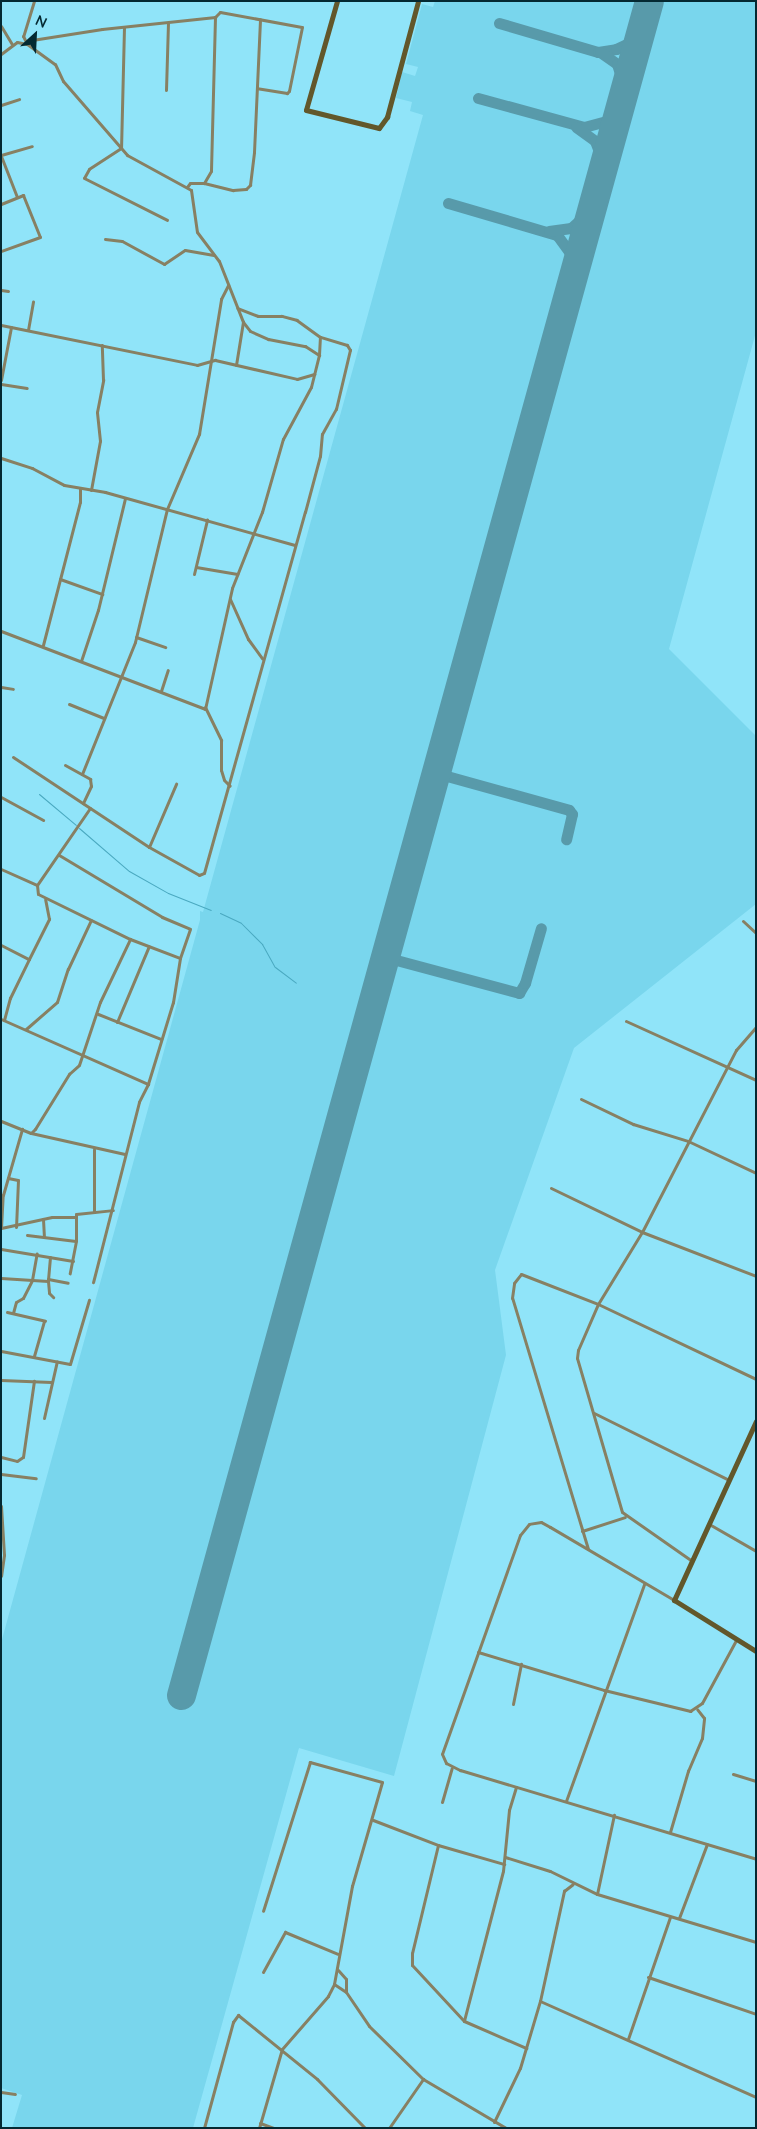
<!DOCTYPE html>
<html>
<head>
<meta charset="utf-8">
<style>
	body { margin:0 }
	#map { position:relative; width:757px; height:2129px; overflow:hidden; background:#90e4f9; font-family:Lato,sans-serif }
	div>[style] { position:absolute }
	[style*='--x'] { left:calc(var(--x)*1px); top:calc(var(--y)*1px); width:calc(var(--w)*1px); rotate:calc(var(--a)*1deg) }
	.built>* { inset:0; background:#79d6ed }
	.stream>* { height:1px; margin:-0.5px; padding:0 0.5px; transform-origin:0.5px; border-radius:0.5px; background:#4aa9c0 }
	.taxiway>* { height:11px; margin:-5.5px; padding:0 5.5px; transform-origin:5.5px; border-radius:5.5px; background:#589aaa }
	.runway>* { height:29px; margin:-14.5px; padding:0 14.5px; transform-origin:14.5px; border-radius:14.5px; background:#589aaa }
	.street>* { height:3px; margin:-1.5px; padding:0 1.5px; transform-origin:1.5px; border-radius:1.5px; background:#878063 }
	.secondary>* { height:5px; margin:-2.5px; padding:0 2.5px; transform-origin:2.5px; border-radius:2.5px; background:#62572b }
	span { translate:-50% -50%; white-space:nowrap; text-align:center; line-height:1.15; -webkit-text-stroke:4px #90e4f9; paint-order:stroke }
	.frame { position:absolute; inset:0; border:2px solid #042932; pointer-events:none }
	.north { position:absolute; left:10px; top:10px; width:50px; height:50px; -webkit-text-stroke:4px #90e4f9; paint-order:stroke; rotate:25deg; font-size:14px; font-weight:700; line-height:20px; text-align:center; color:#042932 }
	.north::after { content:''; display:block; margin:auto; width:18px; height:22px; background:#042932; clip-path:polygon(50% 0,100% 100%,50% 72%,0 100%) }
</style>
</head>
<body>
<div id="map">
	<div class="built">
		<i style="clip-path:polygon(435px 1px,756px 1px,756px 332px,669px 649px,756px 736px,756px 904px,574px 1048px,495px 1270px,506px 1355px,394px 1776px,299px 1748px,193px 2128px,12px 2128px,22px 2095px,1px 2088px,1px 1643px,200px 920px,200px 911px,203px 912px,423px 115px,410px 111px,412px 102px,396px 98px,402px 72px,415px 76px,418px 67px,406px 64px,422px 4px,433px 7px)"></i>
	</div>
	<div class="stream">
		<i style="--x:39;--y:794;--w:48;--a:40"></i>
		<i style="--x:79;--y:828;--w:66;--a:40.7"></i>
		<i style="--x:129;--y:871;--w:45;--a:29.4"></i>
		<i style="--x:168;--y:893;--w:46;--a:21.6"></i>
		<i style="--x:220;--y:913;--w:23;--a:25"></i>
		<i style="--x:241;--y:923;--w:30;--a:45"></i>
		<i style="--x:262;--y:944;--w:26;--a:61"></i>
		<i style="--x:275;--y:967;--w:26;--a:37"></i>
	</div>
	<div class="taxiway">
		<i style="--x:499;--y:23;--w:103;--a:16.3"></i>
		<i style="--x:598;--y:52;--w:18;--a:-9"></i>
		<i style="--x:616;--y:49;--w:17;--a:-25"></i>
		<i style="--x:631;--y:42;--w:22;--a:-58"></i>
		<i style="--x:600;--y:52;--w:21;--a:35"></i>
		<i style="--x:617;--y:64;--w:26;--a:72"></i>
		<i style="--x:478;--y:98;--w:110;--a:15.3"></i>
		<i style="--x:584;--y:127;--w:24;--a:-15"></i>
		<i style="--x:607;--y:121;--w:26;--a:-54"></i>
		<i style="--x:576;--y:127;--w:24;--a:36"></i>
		<i style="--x:595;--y:141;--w:25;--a:69"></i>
		<i style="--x:448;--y:203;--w:114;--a:16.4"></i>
		<i style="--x:557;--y:235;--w:24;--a:54"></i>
		<i style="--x:571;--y:254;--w:23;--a:85"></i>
		<i style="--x:549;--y:231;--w:22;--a:-8"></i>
		<i style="--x:571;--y:228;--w:27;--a:-42"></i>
		<i style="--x:436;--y:773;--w:138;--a:15.5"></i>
		<i style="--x:569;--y:810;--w:5;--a:53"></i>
		<i style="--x:572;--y:814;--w:26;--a:103"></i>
		<i style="--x:385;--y:957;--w:139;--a:15"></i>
		<i style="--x:519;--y:993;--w:12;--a:-59"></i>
		<i style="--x:525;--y:983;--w:57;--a:-73.8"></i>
	</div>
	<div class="runway">
		<i style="--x:181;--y:1695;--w:1757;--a:-74.56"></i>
	</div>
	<div class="street">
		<i style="--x:34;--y:1;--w:37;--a:107"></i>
		<i style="--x:23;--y:36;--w:9;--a:63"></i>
		<i style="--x:27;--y:44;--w:34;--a:36"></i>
		<i style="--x:55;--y:64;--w:19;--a:65"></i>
		<i style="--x:63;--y:81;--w:98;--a:49.1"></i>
		<i style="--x:127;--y:155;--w:73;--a:28.7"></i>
		<i style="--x:191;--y:190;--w:42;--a:81.9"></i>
		<i style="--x:197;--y:232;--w:36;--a:53"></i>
		<i style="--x:219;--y:261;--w:66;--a:68.5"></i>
		<i style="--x:243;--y:322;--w:11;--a:52"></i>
		<i style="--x:250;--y:331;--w:20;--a:24"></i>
		<i style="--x:268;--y:339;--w:38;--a:11"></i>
		<i style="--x:305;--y:346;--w:17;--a:33"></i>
		<i style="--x:215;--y:17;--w:7;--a:-45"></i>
		<i style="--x:220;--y:12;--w:83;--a:10.4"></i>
		<i style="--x:302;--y:27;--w:65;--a:101.5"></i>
		<i style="--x:289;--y:91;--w:3;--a:135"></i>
		<i style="--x:287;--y:93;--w:30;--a:-171"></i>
		<i style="--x:1;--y:26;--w:21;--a:59"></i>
		<i style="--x:124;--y:27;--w:121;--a:91.4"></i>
		<i style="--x:121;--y:148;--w:38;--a:147"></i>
		<i style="--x:89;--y:169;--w:10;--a:119"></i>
		<i style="--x:84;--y:178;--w:93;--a:26.8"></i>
		<i style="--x:1;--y:54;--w:20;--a:-37"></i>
		<i style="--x:17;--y:42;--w:10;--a:11"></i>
		<i style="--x:27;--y:44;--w:6;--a:-39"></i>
		<i style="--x:32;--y:40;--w:71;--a:-8.9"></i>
		<i style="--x:102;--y:29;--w:114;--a:-6.1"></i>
		<i style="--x:215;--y:17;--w:154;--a:91.5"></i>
		<i style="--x:211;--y:171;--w:14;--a:120"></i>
		<i style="--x:204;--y:183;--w:14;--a:180"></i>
		<i style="--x:190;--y:183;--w:5;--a:127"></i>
		<i style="--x:166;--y:90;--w:67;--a:-88.3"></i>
		<i style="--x:1;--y:105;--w:19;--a:-18"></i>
		<i style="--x:1;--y:155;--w:32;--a:-16"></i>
		<i style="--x:1;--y:156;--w:44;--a:68.7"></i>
		<i style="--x:204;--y:183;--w:30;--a:14"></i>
		<i style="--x:233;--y:190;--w:13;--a:-4"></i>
		<i style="--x:246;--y:189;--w:6;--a:-45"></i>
		<i style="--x:250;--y:185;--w:33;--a:-83"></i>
		<i style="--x:254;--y:152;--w:133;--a:-87.4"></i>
		<i style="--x:1;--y:204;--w:24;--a:-22"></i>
		<i style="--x:23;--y:195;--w:45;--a:68"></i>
		<i style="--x:40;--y:237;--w:41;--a:160.3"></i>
		<i style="--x:105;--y:239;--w:17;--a:7"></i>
		<i style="--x:122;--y:241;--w:48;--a:28.7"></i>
		<i style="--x:164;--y:264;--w:25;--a:-34"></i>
		<i style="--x:185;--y:250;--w:29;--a:10"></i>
		<i style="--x:1;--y:290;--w:7;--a:8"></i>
		<i style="--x:1;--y:325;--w:200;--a:11.5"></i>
		<i style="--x:197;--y:365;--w:19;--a:-16"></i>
		<i style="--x:215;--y:360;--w:84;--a:13"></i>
		<i style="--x:297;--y:379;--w:18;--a:-16"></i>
		<i style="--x:28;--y:330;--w:29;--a:-80"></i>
		<i style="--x:236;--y:365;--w:44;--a:-80.8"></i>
		<i style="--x:1;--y:380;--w:54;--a:-79.3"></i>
		<i style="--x:1;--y:384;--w:26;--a:9"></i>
		<i style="--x:1;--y:458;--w:33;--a:18"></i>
		<i style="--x:32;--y:468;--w:36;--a:28"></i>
		<i style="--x:64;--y:485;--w:42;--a:9.7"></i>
		<i style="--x:105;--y:492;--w:197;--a:15.6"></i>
		<i style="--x:91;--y:490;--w:50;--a:-79.6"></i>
		<i style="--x:100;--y:441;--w:29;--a:-96"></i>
		<i style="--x:97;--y:412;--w:33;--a:-79"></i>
		<i style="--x:103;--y:380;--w:35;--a:-92"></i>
		<i style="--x:196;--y:567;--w:42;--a:9.7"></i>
		<i style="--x:194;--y:574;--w:56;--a:-76.5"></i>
		<i style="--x:60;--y:579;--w:45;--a:19.7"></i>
		<i style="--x:230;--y:599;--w:44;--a:65.8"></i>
		<i style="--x:248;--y:639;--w:24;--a:54"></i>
		<i style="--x:1;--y:631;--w:218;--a:20.9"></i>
		<i style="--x:205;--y:709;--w:124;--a:-77.4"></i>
		<i style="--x:232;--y:588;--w:82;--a:-68.5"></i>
		<i style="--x:262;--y:512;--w:76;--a:-74"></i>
		<i style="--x:283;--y:439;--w:59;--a:-61.7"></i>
		<i style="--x:311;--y:387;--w:33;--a:-76"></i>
		<i style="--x:319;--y:355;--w:18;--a:-87"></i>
		<i style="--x:136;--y:637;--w:31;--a:19"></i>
		<i style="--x:43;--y:645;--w:148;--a:-75.5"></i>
		<i style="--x:80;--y:502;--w:14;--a:-90"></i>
		<i style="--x:81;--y:661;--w:54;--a:-71.6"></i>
		<i style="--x:98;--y:610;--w:115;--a:-76.4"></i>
		<i style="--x:1;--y:687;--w:12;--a:9"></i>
		<i style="--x:161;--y:691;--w:22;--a:-72"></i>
		<i style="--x:69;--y:704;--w:38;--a:22"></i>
		<i style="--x:205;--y:707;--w:37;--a:64"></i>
		<i style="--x:221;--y:740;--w:30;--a:90"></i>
		<i style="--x:221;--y:770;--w:10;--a:73"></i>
		<i style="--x:224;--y:780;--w:8;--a:45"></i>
		<i style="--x:13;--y:757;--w:163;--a:33.5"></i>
		<i style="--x:149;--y:847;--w:57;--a:29.2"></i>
		<i style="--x:199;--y:875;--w:5;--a:-22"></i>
		<i style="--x:204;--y:873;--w:375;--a:-74.4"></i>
		<i style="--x:305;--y:512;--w:58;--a:-75"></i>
		<i style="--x:320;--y:456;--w:22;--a:-85"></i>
		<i style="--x:322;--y:434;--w:29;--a:-61"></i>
		<i style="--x:336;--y:409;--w:61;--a:-76.7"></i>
		<i style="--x:350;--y:350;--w:6;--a:-121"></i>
		<i style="--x:347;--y:345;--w:28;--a:-163"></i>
		<i style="--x:320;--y:337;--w:29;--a:-144"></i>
		<i style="--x:297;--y:320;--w:16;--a:-165"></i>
		<i style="--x:282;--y:316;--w:24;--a:180"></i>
		<i style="--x:258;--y:316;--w:22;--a:-159"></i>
		<i style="--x:65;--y:765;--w:29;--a:29"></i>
		<i style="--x:90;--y:779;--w:7;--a:82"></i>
		<i style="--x:91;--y:786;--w:19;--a:115"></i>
		<i style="--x:82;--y:774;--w:142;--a:-68.1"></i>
		<i style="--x:135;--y:642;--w:137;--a:-76.5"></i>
		<i style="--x:167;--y:509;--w:82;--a:-66.9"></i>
		<i style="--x:199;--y:434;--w:137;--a:-80.7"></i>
		<i style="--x:221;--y:299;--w:16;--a:-63"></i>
		<i style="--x:1;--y:797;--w:48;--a:28.7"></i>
		<i style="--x:90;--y:808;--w:93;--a:124.5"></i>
		<i style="--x:37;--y:885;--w:9;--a:84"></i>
		<i style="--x:38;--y:894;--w:102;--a:26.1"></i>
		<i style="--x:130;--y:939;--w:53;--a:20.8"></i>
		<i style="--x:149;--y:847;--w:69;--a:-66.8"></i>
		<i style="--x:59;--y:855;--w:120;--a:31"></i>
		<i style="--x:162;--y:917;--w:30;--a:23"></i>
		<i style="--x:190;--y:929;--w:31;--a:109"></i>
		<i style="--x:180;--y:958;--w:45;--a:99"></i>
		<i style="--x:173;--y:1002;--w:86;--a:107"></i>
		<i style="--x:148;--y:1084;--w:20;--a:117"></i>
		<i style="--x:139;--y:1102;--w:186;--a:104.3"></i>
		<i style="--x:1;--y:869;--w:39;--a:24"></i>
		<i style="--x:743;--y:921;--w:18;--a:43"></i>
		<i style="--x:1;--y:945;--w:31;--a:27"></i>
		<i style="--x:29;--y:959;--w:45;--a:-63.4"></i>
		<i style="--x:49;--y:919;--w:20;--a:-101"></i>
		<i style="--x:98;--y:1014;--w:68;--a:21.6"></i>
		<i style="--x:1;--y:1019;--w:161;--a:23.9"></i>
		<i style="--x:4;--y:1020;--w:23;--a:-75"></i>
		<i style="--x:10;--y:998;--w:43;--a:-64"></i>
		<i style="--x:626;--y:1021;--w:143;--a:24.4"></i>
		<i style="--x:117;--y:1022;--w:82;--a:-67.2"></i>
		<i style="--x:26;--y:1029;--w:41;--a:-41.1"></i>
		<i style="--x:57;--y:1002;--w:35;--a:-72"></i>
		<i style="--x:68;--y:969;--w:54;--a:-64.9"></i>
		<i style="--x:581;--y:1099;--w:58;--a:25.7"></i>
		<i style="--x:633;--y:1124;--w:58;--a:17.2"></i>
		<i style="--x:688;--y:1141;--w:75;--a:25.2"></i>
		<i style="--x:1;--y:1121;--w:32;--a:22"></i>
		<i style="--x:31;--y:1133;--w:6;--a:-45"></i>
		<i style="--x:35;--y:1129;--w:65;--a:-58.3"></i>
		<i style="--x:69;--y:1074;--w:13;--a:-42"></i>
		<i style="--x:79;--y:1065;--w:66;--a:-71.6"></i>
		<i style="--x:100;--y:1002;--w:70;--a:-64.5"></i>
		<i style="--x:31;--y:1133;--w:96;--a:12.6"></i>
		<i style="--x:94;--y:1149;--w:63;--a:90"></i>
		<i style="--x:8;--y:1178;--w:10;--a:11"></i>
		<i style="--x:18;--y:1180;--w:47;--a:92.4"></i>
		<i style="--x:551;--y:1188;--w:101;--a:25.8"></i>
		<i style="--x:642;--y:1232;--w:122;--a:21.1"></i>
		<i style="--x:76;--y:1217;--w:23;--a:90"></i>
		<i style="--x:43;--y:1219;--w:17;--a:87"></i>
		<i style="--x:1;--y:1228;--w:52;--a:-12.2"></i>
		<i style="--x:52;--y:1217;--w:24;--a:0"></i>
		<i style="--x:76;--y:1217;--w:3;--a:-90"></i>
		<i style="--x:76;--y:1214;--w:37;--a:-6"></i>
		<i style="--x:1;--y:1228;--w:33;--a:-87"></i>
		<i style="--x:3;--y:1195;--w:69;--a:-73.9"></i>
		<i style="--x:27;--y:1235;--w:49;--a:7"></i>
		<i style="--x:76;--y:1241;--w:33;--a:101"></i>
		<i style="--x:1;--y:1249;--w:73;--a:9.5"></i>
		<i style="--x:50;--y:1257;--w:24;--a:95"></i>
		<i style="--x:48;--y:1281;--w:12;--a:85"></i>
		<i style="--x:49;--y:1293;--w:6;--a:45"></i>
		<i style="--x:1;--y:1278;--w:47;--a:3.7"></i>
		<i style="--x:48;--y:1279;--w:20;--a:11"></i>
		<i style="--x:7;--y:1312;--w:39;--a:13"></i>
		<i style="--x:13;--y:1313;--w:11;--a:-75"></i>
		<i style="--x:16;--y:1302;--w:8;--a:-30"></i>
		<i style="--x:23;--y:1298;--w:20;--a:-63"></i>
		<i style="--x:32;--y:1280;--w:27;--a:-80"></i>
		<i style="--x:1;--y:1351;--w:70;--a:10.7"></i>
		<i style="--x:70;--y:1364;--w:67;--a:-73.5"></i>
		<i style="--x:34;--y:1356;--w:36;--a:-74"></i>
		<i style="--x:1;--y:1380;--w:50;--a:2.3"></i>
		<i style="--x:594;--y:1413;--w:151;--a:26.4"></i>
		<i style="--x:44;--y:1418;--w:58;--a:-77.2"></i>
		<i style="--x:1;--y:1457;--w:16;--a:14"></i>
		<i style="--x:17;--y:1461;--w:7;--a:-34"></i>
		<i style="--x:23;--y:1457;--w:77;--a:-81.8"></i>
		<i style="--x:1;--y:1474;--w:35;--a:7"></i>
		<i style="--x:1;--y:1506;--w:49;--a:86.5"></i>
		<i style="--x:4;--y:1555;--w:21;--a:98"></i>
		<i style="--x:709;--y:1524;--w:54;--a:29.9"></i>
		<i style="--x:582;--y:1531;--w:45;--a:-18"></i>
		<i style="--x:588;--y:1549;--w:262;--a:-106.8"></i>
		<i style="--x:512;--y:1298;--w:15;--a:-82"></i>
		<i style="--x:514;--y:1283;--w:11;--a:-52"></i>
		<i style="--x:521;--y:1274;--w:83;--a:21.3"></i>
		<i style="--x:598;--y:1304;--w:175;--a:25.4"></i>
		<i style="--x:692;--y:1561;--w:85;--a:-145"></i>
		<i style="--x:622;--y:1512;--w:160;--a:-106.3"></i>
		<i style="--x:577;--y:1358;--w:8;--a:-83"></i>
		<i style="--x:578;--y:1350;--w:50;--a:-66.5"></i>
		<i style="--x:598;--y:1304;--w:84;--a:-58.6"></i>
		<i style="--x:642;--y:1232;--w:205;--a:-62.7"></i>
		<i style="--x:736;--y:1050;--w:30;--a:-49"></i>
		<i style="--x:674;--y:1600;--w:144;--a:-149.5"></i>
		<i style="--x:550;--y:1527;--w:10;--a:-151"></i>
		<i style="--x:541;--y:1522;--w:12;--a:171"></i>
		<i style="--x:529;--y:1524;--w:14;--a:129"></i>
		<i style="--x:520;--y:1535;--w:232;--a:109.6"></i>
		<i style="--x:442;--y:1754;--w:10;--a:66"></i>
		<i style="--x:446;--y:1763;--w:16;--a:27"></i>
		<i style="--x:460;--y:1770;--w:309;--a:16.7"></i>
		<i style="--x:478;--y:1652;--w:132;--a:16.8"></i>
		<i style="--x:604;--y:1690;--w:89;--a:13.7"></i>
		<i style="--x:690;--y:1711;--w:14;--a:-34"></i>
		<i style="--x:702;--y:1703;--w:72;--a:-61.6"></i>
		<i style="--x:513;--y:1704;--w:41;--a:-78.7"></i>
		<i style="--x:733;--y:1774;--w:24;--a:17"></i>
		<i style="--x:516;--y:1787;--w:24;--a:107"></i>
		<i style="--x:509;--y:1810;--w:61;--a:95.6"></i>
		<i style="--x:503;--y:1871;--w:155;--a:104.6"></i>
		<i style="--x:464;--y:2021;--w:68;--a:23.5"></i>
		<i style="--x:566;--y:1801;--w:231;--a:-70.2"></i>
		<i style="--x:442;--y:1802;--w:35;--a:-74"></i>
		<i style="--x:373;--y:1820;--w:70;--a:21"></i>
		<i style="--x:438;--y:1845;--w:69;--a:16.1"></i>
		<i style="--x:670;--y:1832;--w:64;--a:-73.6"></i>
		<i style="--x:688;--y:1771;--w:36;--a:-67"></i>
		<i style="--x:702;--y:1738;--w:20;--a:-84"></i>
		<i style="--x:704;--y:1718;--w:11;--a:-128"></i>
		<i style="--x:438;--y:1845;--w:111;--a:103.5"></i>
		<i style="--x:412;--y:1953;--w:12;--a:90"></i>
		<i style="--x:412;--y:1965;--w:76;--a:47.1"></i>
		<i style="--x:505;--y:1857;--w:47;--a:17.3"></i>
		<i style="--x:550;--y:1871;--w:52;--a:26.1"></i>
		<i style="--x:597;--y:1894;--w:166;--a:16.8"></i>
		<i style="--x:597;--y:1894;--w:81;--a:-77.9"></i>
		<i style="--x:679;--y:1918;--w:79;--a:-69.3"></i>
		<i style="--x:338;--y:1970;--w:12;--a:48"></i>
		<i style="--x:346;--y:1979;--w:12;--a:90"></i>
		<i style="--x:263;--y:1972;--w:46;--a:-61.2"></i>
		<i style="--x:285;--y:1932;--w:57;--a:22.5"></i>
		<i style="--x:648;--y:1977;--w:114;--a:18.9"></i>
		<i style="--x:334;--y:1984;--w:14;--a:34"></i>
		<i style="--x:346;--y:1992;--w:41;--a:55.9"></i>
		<i style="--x:369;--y:2026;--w:76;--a:44.5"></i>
		<i style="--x:540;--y:2001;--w:236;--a:24"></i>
		<i style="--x:628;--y:2039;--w:129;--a:-71"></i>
		<i style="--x:1;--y:2092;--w:14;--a:8"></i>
		<i style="--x:494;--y:2122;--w:60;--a:-64.3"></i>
		<i style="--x:520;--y:2068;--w:70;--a:-73.4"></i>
		<i style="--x:540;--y:2001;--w:113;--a:-77.7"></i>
		<i style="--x:564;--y:1891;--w:11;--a:-38"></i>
		<i style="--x:260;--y:2123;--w:15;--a:20"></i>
		<i style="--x:204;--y:2128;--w:110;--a:-74.7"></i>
		<i style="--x:233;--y:2022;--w:9;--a:-54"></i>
		<i style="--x:238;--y:2015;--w:102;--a:39"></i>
		<i style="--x:317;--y:2079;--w:69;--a:45.6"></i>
		<i style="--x:259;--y:2128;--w:82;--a:-73.8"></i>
		<i style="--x:282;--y:2049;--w:70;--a:-49"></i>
		<i style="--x:328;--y:1996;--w:13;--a:-63"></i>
		<i style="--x:334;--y:1984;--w:100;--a:-79.6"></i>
		<i style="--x:352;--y:1886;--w:108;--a:-73.9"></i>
		<i style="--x:382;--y:1782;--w:75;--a:-164.5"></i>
		<i style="--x:310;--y:1762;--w:156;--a:107.5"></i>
		<i style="--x:389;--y:2128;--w:60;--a:-55.2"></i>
		<i style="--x:423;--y:2079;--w:96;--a:30.6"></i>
	</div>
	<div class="secondary">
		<i style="--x:337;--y:1;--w:113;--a:105.9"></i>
		<i style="--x:306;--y:110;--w:75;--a:13.9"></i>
		<i style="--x:379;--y:128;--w:14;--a:-54"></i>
		<i style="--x:387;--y:117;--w:120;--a:-75"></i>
		<i style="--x:756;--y:1421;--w:197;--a:114.6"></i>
		<i style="--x:674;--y:1600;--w:97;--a:31.9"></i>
	</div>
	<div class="frame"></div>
	<div class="north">N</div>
</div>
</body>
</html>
